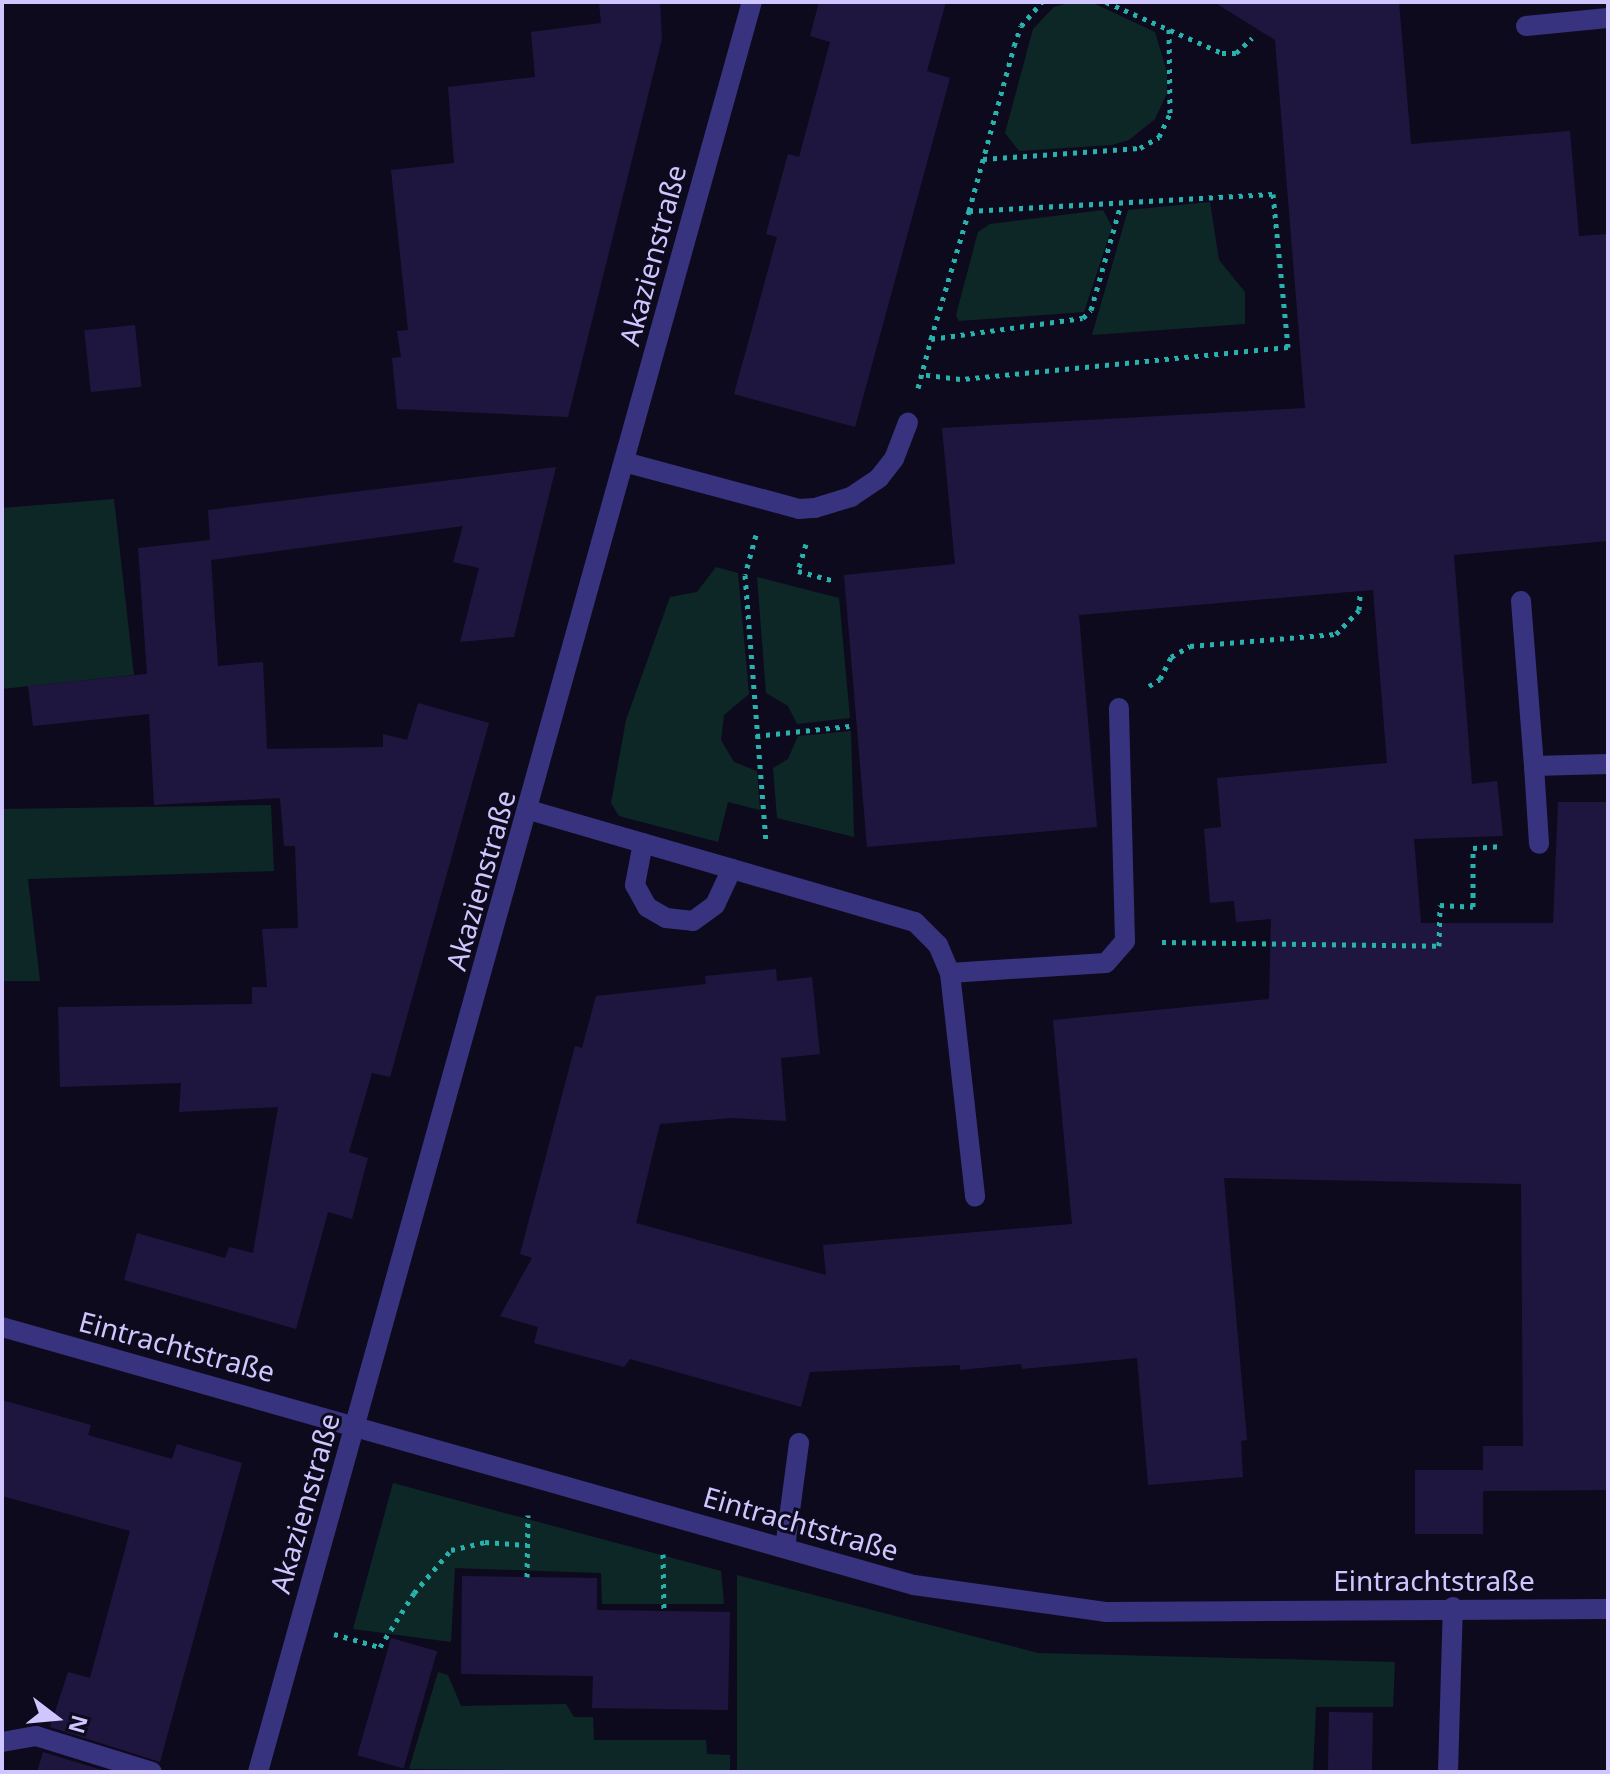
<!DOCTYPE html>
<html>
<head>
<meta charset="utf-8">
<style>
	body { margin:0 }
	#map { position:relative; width:1610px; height:1774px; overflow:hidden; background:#0e0a1d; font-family:"Noto Sans",sans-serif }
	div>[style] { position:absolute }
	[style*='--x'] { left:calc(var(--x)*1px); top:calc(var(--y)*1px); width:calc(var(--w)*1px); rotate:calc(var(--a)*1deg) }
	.green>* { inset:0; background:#0d2727 }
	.building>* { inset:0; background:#1f163f; transform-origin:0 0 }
	.path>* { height:5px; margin-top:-2.5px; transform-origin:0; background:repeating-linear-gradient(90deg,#27b2ae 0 4px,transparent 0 10px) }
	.lane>* { height:20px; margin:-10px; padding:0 10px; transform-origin:10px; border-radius:10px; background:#38337e }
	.street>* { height:20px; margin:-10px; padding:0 10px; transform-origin:10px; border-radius:10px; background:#38337e }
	span { translate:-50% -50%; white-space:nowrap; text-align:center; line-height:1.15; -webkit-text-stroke:6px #0e0a1d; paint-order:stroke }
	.street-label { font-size:28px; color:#cfc6ff }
	.frame { position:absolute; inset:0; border:4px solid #cfc6ff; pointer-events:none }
	.north { position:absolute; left:16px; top:1678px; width:80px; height:80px; -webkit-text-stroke:6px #0e0a1d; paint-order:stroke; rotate:106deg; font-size:22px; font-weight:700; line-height:32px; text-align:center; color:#cfc6ff }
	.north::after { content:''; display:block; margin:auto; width:28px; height:36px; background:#cfc6ff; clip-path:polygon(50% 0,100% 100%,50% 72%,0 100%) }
</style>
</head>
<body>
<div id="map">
	<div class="green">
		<i style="clip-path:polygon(1072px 2px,1091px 2px,1155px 32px,1167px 72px,1167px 93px,1155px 119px,1129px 140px,1112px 145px,1019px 151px,1005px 133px,1033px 29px,1054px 7px)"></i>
		<i style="clip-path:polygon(1210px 202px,1219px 260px,1245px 292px,1245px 324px,1092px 335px,1128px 210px)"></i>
		<i style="clip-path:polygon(1103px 210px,1112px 227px,1084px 312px,959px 321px,956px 315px,978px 232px,990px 224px)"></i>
		<i style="clip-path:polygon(114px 499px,134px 675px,2px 689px,2px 508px)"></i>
		<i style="clip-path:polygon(716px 567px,738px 573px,749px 694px,724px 715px,721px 740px,734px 762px,757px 771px,760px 810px,728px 802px,718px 842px,619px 816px,611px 803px,626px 720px,670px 597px,697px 592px)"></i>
		<i style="clip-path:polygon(757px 577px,839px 598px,850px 718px,797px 724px,788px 706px,766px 693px)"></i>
		<i style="clip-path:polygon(851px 731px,854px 837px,777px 818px,773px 768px,788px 759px,798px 736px)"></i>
		<i style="clip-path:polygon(271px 805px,274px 871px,28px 879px,40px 981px,2px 981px,2px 809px)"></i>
		<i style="clip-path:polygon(393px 1483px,721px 1571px,724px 1604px,602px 1604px,601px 1573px,455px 1568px,451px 1642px,353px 1629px)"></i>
		<i style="clip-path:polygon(737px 1575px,1038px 1653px,1395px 1662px,1393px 1707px,1316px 1707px,1313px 1772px,737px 1772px)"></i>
		<i style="clip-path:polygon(438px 1672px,448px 1675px,461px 1706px,566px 1704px,574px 1717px,593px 1717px,594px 1740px,706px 1740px,707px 1754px,730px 1755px,730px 1772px,409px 1769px)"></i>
	</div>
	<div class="building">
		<i style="clip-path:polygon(599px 2px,660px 2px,662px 39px,568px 417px,397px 409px,392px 358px,401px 357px,397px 331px,408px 330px,391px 170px,454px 163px,448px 87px,535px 77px,531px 32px,601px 23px)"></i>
		<i style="clip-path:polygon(819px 2px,946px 2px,927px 71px,950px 78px,855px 427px,734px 394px,777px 237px,766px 234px,788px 154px,799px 157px,830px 42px,810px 36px)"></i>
		<i style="clip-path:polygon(1214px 2px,1399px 2px,1411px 144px,1570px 131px,1579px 236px,1608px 234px,1608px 541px,1454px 555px,1472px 784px,1497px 781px,1503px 836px,1414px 839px,1421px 923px,1553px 923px,1558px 802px,1608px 802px,1608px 1490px,1483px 1491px,1483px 1446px,1523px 1446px,1521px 1184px,1224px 1178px,1247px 1440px,1241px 1441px,1243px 1477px,1148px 1485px,1137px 1358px,1022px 1369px,1021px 1364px,960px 1370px,960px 1365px,810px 1372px,801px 1407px,630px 1359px,624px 1367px,534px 1343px,538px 1327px,500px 1316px,532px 1258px,520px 1254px,575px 1046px,582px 1048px,596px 996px,706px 984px,705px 976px,776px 969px,777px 981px,812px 977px,820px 1054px,781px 1058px,786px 1121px,731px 1118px,660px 1124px,636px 1223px,826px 1275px,823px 1245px,1072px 1224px,1053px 1020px,1269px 999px,1271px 919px,1236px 922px,1234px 901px,1210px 903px,1204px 829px,1221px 827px,1217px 778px,1387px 763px,1373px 590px,1079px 615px,1097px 827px,867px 847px,844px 575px,955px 564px,942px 428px,1305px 408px,1275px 40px)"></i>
		<i style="left:135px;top:325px;width:62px;height:51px;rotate:84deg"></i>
		<i style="clip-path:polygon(556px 467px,514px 637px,460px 642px,479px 568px,453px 562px,463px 526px,211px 560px,218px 666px,263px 662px,267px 749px,383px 747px,383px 734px,407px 740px,418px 703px,489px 723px,390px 1077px,372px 1073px,349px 1152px,368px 1158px,352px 1219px,328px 1212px,296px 1329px,124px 1280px,137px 1233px,225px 1258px,229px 1247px,253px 1253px,278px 1107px,179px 1112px,181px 1083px,60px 1087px,58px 1007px,252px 1004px,252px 987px,267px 987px,262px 929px,298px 928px,295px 846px,284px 846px,280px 798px,154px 805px,149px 714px,33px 726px,28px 686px,147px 674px,138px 548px,210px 540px,208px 510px)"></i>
		<i style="clip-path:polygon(2px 1400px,91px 1425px,88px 1435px,172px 1459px,177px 1444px,242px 1463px,160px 1762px,50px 1727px,68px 1672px,90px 1678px,130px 1531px,2px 1496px)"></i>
		<i style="left:1415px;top:1470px;width:68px;height:64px"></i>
		<i style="clip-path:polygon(462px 1576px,597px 1578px,597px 1610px,730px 1612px,728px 1710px,592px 1708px,593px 1676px,461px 1674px)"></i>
		<i style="left:391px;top:1638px;width:48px;height:122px;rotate:16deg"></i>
		<i style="left:1329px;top:1712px;width:44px;height:60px;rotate:1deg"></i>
		<i style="clip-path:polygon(43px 1752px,108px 1772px,37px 1772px)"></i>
	</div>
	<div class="path">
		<i style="--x:1106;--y:2;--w:127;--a:23.7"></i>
		<i style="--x:1222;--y:53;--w:14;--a:0"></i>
		<i style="--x:1236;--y:53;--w:22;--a:-43"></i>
		<i style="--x:983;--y:159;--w:157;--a:-4"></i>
		<i style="--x:1140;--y:148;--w:22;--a:-30"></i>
		<i style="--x:1159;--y:137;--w:26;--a:-65"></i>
		<i style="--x:1170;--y:113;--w:84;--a:-90.7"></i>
		<i style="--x:969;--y:211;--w:171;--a:-74.7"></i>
		<i style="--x:1014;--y:46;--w:21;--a:-71"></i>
		<i style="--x:1021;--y:26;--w:32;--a:-49"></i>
		<i style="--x:931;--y:339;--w:153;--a:-7.9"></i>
		<i style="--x:1083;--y:318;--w:11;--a:-45"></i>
		<i style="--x:1091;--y:310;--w:110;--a:-74.2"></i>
		<i style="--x:918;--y:388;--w:51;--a:-75.1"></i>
		<i style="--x:931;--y:339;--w:134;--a:-73.5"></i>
		<i style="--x:969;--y:211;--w:304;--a:-3.2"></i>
		<i style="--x:1273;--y:194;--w:154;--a:84.4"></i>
		<i style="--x:1288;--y:347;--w:330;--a:174.4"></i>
		<i style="--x:960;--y:379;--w:38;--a:-173"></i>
		<i style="--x:756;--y:535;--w:41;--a:105.4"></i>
		<i style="--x:745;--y:575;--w:265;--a:85.5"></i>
		<i style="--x:806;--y:544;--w:28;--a:107"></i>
		<i style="--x:798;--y:571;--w:35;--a:15"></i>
		<i style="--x:1149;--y:686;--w:13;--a:-32"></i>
		<i style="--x:1160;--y:679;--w:25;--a:-63"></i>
		<i style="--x:1171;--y:657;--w:22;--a:-30"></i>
		<i style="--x:1190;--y:646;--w:146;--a:-4.7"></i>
		<i style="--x:1336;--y:634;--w:33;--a:-46"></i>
		<i style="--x:1359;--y:610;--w:15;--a:-86"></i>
		<i style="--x:756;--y:736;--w:94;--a:-6.1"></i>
		<i style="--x:1162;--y:942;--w:277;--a:0.8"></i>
		<i style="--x:1439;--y:946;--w:41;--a:-88.6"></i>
		<i style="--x:1440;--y:905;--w:33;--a:3"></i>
		<i style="--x:1473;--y:907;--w:59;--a:-90"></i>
		<i style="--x:1473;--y:848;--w:29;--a:-4"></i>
		<i style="--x:663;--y:1554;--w:57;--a:89"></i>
		<i style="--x:527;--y:1577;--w:62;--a:-89.1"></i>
		<i style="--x:334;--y:1634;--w:48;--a:15.8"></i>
		<i style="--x:380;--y:1647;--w:64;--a:-57.8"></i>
		<i style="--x:414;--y:1593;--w:57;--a:-49.3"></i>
		<i style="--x:451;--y:1550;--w:35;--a:-13"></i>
		<i style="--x:485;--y:1542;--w:42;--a:4.1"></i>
	</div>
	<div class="lane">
		<i style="--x:1526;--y:26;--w:82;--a:-5.6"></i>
		<i style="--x:624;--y:462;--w:181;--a:15"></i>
		<i style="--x:799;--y:509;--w:16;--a:-4"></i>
		<i style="--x:815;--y:508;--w:38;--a:-17"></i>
		<i style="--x:851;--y:497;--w:34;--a:-34"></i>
		<i style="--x:879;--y:478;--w:24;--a:-52"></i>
		<i style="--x:894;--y:459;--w:39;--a:-69"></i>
		<i style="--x:1521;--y:601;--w:166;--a:85.5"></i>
		<i style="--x:1534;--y:766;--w:74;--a:-1.5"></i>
		<i style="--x:1534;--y:766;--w:78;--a:86.3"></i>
		<i style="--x:529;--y:810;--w:402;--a:16.2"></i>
		<i style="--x:915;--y:922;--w:33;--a:45"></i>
		<i style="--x:938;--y:945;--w:30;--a:67"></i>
		<i style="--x:950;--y:973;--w:225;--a:83.6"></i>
		<i style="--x:643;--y:843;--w:43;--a:100.8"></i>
		<i style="--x:635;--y:885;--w:25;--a:61"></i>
		<i style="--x:647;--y:907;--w:22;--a:30"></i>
		<i style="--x:666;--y:918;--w:27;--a:6"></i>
		<i style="--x:693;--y:921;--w:27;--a:-36"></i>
		<i style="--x:715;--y:905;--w:40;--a:-65"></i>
		<i style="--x:950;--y:973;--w:156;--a:-3.7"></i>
		<i style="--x:1106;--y:963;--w:29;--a:-49"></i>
		<i style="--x:1125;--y:941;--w:233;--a:-91.5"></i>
		<i style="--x:785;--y:1548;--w:106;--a:-82.4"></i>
		<i style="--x:2;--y:1742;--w:35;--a:-10"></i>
		<i style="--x:36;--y:1736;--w:121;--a:17.2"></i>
	</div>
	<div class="street">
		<i style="--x:2;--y:1327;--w:948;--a:15.8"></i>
		<i style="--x:914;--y:1585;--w:193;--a:8"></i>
		<i style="--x:1105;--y:1612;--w:503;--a:-0.34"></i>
		<i style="--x:258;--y:1772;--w:1838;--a:-74.41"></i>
		<i style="--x:1448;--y:1772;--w:165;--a:-88.3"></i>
	</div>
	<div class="street-label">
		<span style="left:652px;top:255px;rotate:-75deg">Akazienstraße</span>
		<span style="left:480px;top:880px;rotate:-74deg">Akazienstraße</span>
		<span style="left:177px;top:1346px;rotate:15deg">Eintrachtstraße</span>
		<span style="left:304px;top:1503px;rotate:-74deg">Akazienstraße</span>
		<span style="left:801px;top:1523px;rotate:16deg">Eintrachtstraße</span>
		<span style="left:1434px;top:1580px">Eintrachtstraße</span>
	</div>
	<div class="frame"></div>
	<div class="north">N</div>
</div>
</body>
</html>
